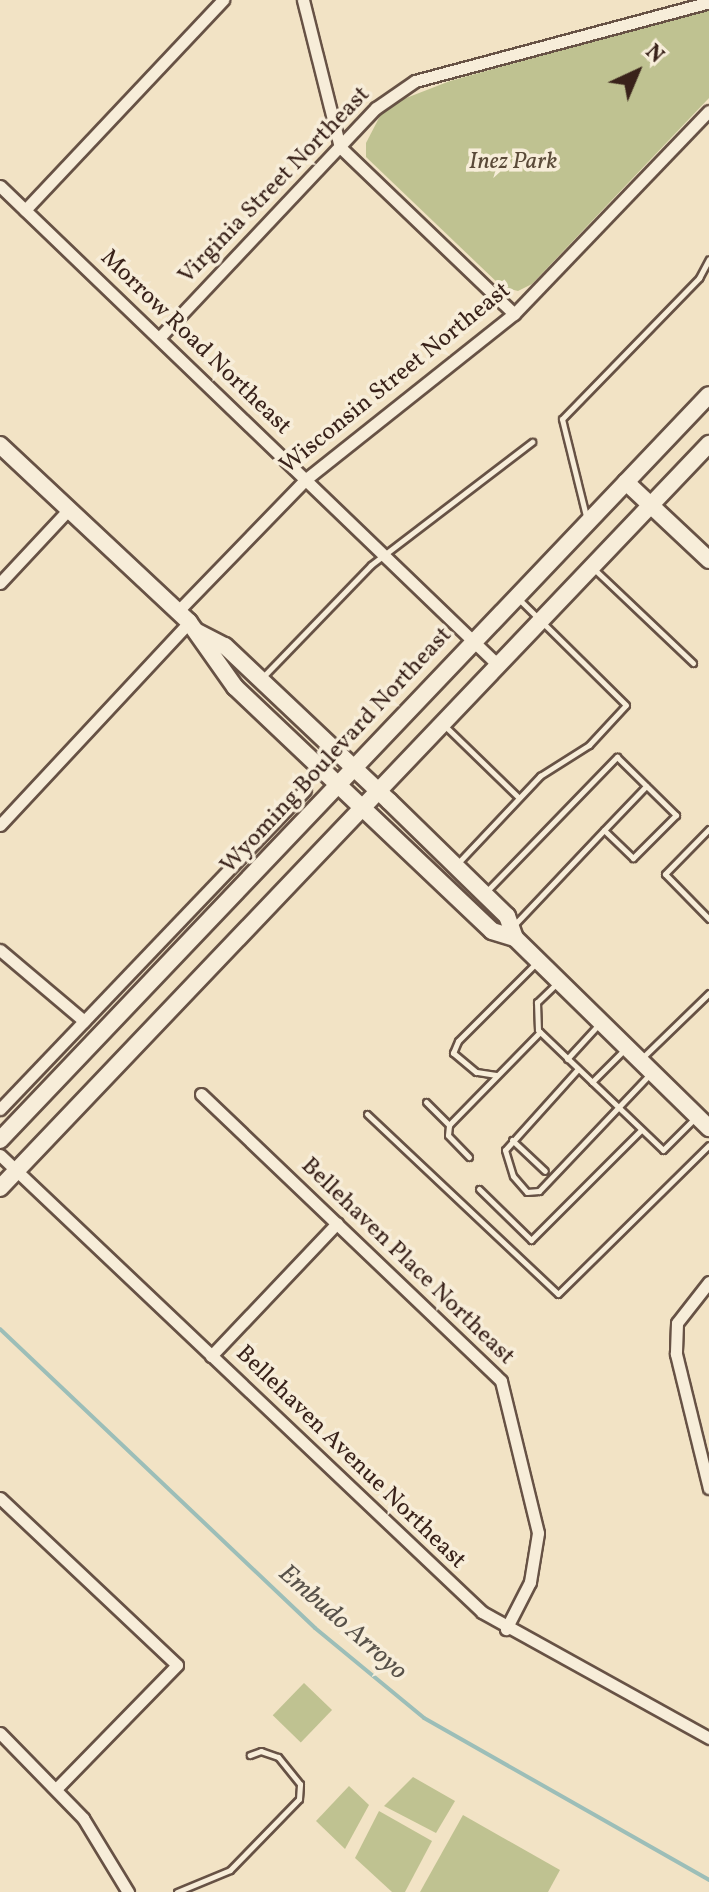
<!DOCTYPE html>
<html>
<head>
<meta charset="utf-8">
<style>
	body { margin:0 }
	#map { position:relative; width:709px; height:1892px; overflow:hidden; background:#f2e3c5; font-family:Vollkorn,serif }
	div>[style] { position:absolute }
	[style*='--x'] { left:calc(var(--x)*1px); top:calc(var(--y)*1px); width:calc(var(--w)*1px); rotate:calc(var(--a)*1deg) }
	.green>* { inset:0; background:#bfc291; transform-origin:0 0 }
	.stream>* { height:4px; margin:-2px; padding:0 2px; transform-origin:2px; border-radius:2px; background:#9cbeb8 }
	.roads { filter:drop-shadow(2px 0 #675245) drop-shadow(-2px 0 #675245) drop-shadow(0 2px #675245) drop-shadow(0 -2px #675245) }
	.lane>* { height:5px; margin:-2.5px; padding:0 2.5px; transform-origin:2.5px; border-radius:2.5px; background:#f7edd9 }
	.street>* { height:11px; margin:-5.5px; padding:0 5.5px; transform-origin:5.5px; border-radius:5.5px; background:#f7edd9 }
	.secondary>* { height:16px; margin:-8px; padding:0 8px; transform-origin:8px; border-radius:8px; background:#f7edd9 }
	span { translate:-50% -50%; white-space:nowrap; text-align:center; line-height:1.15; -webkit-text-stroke:7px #f7edd9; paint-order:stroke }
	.park-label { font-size:24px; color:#5a4a38; font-style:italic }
	.street-label { font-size:24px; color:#39221a }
	.water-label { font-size:26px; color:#575149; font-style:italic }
	.north { position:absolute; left:597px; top:32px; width:80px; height:80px; -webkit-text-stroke:6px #f7edd9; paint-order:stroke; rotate:44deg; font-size:22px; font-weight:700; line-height:32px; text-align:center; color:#39221a }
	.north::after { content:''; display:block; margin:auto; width:28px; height:36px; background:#39221a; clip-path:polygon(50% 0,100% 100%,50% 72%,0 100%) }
</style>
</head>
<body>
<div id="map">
	<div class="green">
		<i style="clip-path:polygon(709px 9px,709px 98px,532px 284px,518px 291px,502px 287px,366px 157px,366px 143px,381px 114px,401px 100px,450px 81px)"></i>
		<i style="left:304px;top:1683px;width:39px;height:45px;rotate:44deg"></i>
		<i style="clip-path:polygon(413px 1777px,455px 1801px,436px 1833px,384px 1806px)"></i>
		<i style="clip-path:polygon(349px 1786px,369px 1805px,345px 1849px,316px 1821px)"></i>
		<i style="clip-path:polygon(379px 1811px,432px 1841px,405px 1892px,392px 1892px,355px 1858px)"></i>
		<i style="clip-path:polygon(463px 1815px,560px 1870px,548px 1892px,420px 1892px)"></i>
	</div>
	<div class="stream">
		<i style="--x:0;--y:1329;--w:434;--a:43.5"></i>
		<i style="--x:315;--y:1628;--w:141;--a:39.5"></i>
		<i style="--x:424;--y:1718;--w:328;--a:29.6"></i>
	</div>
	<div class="roads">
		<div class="lane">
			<i style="--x:586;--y:516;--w:100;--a:-103.9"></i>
			<i style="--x:562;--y:419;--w:197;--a:-45.8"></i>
			<i style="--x:699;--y:278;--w:21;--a:-62"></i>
			<i style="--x:593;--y:568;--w:138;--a:43.5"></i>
			<i style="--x:261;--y:679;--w:158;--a:-46"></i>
			<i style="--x:371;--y:565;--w:203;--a:-37.4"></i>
			<i style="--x:445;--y:726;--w:103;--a:44.2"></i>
			<i style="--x:709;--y:829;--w:63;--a:134.4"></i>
			<i style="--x:665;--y:874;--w:63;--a:45.6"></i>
			<i style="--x:604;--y:830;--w:61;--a:-46.3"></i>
			<i style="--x:458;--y:863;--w:120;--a:-46.7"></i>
			<i style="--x:540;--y:776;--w:58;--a:-32.3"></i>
			<i style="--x:589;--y:745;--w:54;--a:-47.2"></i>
			<i style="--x:626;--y:705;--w:149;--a:-135.3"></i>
			<i style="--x:485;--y:893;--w:190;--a:-45.9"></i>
			<i style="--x:617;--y:757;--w:83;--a:44.5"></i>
			<i style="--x:676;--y:815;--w:61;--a:135"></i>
			<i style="--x:633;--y:858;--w:40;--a:-136"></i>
			<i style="--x:604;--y:830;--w:129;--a:133.4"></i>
			<i style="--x:557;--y:983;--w:28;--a:136"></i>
			<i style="--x:537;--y:1002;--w:28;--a:88"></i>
			<i style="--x:538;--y:1030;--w:173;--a:43.8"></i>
			<i style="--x:663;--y:1150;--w:47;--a:-45"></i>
			<i style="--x:567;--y:1059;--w:49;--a:-47.5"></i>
			<i style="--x:641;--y:1059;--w:95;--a:-44.1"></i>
			<i style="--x:578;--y:1069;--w:109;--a:132"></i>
			<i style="--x:505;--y:1150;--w:27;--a:73"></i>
			<i style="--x:513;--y:1176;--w:21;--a:49"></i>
			<i style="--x:527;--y:1192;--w:12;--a:-5"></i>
			<i style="--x:539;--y:1191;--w:163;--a:-46.5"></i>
			<i style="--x:496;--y:1075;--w:20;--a:-171"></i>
			<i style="--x:476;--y:1072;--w:30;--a:-140"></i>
			<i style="--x:453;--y:1053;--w:13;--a:-67"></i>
			<i style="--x:458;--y:1041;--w:109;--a:-45"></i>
			<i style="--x:592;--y:1082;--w:48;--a:-45"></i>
			<i style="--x:426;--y:1102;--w:33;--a:45"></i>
			<i style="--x:367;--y:1114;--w:262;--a:43.3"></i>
			<i style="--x:558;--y:1294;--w:212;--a:-44.6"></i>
			<i style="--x:512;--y:1140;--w:45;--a:43.2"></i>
			<i style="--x:469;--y:1157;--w:30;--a:-134"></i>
			<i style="--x:448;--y:1135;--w:10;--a:-84"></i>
			<i style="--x:449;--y:1125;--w:130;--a:-45.6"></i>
			<i style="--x:479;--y:1189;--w:73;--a:44.4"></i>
			<i style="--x:531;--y:1240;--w:156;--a:-45"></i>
			<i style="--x:177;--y:1892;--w:57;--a:-22.5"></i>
			<i style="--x:230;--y:1870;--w:99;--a:-45.8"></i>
			<i style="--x:299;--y:1799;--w:15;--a:-86"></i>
			<i style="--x:300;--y:1784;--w:35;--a:-129"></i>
			<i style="--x:278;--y:1757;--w:18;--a:-161"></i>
			<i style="--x:261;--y:1751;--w:12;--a:160"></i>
		</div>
		<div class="street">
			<i style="--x:303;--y:0;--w:152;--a:75.9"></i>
			<i style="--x:340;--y:147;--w:241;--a:43.8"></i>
			<i style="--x:0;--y:186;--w:691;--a:43.89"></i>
			<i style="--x:25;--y:210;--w:289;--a:-46.7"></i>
			<i style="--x:159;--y:338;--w:316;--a:-46.7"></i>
			<i style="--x:376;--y:108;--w:47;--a:-34.7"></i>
			<i style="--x:415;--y:81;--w:304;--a:-15"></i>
			<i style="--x:0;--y:583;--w:101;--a:-47"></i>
			<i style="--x:178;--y:611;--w:182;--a:-45.9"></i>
			<i style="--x:305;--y:480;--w:267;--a:-38.5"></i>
			<i style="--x:514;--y:314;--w:281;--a:-46.2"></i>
			<i style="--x:0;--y:825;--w:277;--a:-47"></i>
			<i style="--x:0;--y:950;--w:110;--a:40.2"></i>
			<i style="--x:201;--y:1094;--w:415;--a:43.7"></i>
			<i style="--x:501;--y:1381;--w:156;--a:76.3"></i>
			<i style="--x:538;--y:1533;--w:50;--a:99.3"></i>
			<i style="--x:530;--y:1582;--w:53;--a:117.1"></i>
			<i style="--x:0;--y:1109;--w:441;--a:-46.3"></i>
			<i style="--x:0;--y:1155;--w:664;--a:43.47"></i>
			<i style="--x:482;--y:1612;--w:260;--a:29"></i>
			<i style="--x:709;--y:1282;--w:52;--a:128"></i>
			<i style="--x:677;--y:1323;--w:31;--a:92"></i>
			<i style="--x:676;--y:1354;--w:138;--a:76.2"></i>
			<i style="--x:211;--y:1356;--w:183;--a:-46.5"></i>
			<i style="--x:0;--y:1498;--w:243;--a:43.3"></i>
			<i style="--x:177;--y:1665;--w:170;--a:134.3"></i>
			<i style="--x:0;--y:1733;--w:119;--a:45.7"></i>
			<i style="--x:83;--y:1818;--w:87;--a:58.7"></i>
		</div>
		<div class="secondary">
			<i style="--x:0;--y:445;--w:259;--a:43.1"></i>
			<i style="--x:189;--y:622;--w:80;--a:54.7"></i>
			<i style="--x:235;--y:687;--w:354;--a:43.5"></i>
			<i style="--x:492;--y:931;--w:24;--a:17"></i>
			<i style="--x:626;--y:482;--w:114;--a:43.2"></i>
			<i style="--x:197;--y:632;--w:31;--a:27"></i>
			<i style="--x:225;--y:646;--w:226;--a:43.4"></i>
			<i style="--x:389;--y:801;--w:165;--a:44.3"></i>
			<i style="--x:507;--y:916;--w:23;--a:70"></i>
			<i style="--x:515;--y:938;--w:272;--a:44.4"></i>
			<i style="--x:0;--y:1140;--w:1028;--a:-46.42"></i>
			<i style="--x:0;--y:1188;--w:1028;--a:-46.38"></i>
		</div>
	</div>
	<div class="park-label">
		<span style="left:513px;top:163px">Inez Park</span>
	</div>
	<div class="street-label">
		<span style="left:275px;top:186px;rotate:-46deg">Virginia Street Northeast</span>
		<span style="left:195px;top:343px;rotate:44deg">Morrow Road Northeast</span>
		<span style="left:396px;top:379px;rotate:-39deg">Wisconsin Street Northeast</span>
		<span style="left:337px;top:751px;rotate:-47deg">Wyoming Boulevard Northeast</span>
		<span style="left:407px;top:1262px;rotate:44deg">Bellehaven Place Northeast</span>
		<span style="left:350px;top:1458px;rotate:44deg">Bellehaven Avenue Northeast</span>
	</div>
	<div class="water-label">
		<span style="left:342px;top:1623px;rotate:41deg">Embudo Arroyo</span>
	</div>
	<div class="north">N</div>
</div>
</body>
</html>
